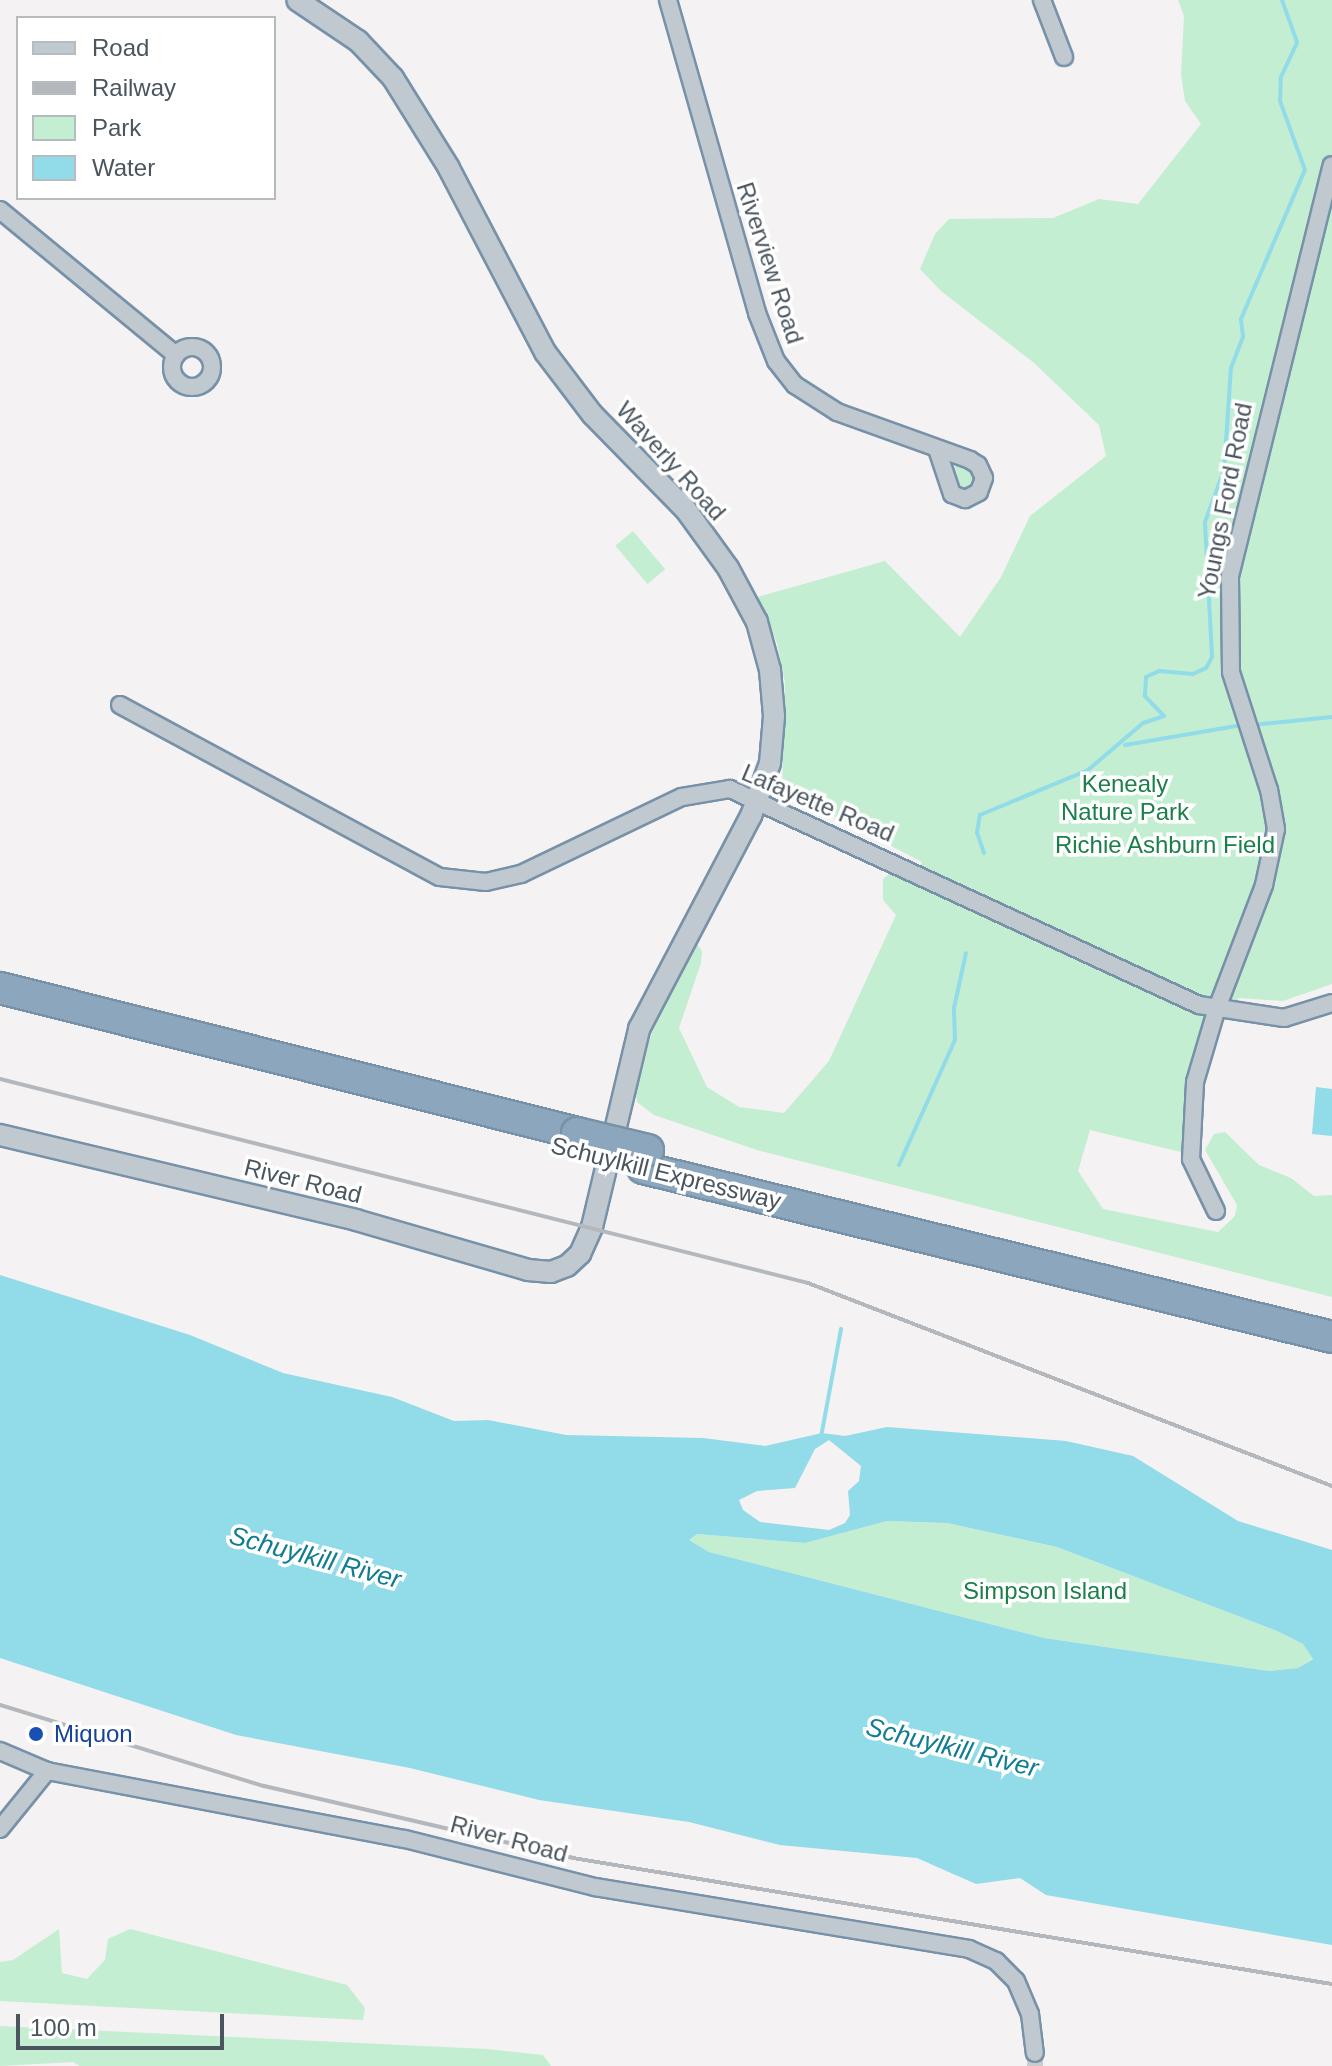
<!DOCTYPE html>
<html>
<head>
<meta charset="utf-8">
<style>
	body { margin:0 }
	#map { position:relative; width:1332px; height:2066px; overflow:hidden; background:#f4f2f2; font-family:Arial,sans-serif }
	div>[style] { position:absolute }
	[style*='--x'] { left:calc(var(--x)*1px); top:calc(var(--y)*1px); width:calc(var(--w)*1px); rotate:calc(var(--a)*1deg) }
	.green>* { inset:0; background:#c3eed2; transform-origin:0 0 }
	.round { border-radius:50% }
	.water>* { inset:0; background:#92dbe9 }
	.stream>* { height:4px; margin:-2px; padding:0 2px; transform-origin:2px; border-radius:2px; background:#92dbe9 }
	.minor-tunnel>* { height:16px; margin-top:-8px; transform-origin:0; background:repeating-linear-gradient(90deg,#cacbcd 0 16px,transparent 0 24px) }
	.roads { filter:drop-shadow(2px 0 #7791a9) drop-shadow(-2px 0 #7791a9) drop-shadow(0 2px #7791a9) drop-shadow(0 -2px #7791a9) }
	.minor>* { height:16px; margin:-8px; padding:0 8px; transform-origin:8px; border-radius:8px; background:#c0c9cf }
	.minor>.ring { margin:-8px; padding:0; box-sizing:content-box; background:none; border:16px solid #c0c9cf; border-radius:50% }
	.tertiary>* { height:20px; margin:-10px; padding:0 10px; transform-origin:10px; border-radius:10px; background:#c0c9cf }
	.motorway>* { height:30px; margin:-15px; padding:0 15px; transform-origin:15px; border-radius:15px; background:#8ca6bd }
	.rail>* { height:4px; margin:-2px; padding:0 2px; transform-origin:2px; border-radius:2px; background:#b4b7bb }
	.bridges { filter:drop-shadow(2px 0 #7791a9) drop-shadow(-2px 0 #7791a9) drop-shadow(0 2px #7791a9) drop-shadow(0 -2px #7791a9) }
	.motorway-bridge>* { height:30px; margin:-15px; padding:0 15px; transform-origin:15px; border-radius:15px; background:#8ca6bd }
	.dots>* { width:22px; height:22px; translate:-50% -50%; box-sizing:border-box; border:4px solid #fff; border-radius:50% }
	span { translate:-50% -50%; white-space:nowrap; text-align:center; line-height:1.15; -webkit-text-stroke:7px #fff; paint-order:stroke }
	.street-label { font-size:24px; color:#4a555e }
	.park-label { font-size:24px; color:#1c7f49 }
	.transit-label { font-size:24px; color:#164399 }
	.left { translate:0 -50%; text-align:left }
	.water-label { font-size:26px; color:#127d92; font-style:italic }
	.legend { position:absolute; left:16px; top:16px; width:260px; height:184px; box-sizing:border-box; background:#fff; border:2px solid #b7bbbf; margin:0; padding:10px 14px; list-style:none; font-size:24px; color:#4a555e }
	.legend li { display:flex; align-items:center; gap:16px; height:40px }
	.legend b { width:40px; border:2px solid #b7bbbf }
	.scale { position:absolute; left:16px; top:2014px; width:208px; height:36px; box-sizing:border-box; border:4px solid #4a555e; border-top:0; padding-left:10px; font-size:24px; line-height:28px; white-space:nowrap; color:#4a555e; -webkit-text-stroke:6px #fff; paint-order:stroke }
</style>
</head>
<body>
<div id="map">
	<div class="green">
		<i style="clip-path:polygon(1178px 0,1332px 0,1332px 984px,1283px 1001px,1239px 998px,1197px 1041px,1181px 1152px,1090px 1130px,1078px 1171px,1103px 1209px,1218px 1232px,1235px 1216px,1237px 1205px,1205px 1150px,1214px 1134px,1225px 1132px,1259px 1165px,1291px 1178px,1314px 1196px,1332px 1195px,1332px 1297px,757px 1150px,654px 1115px,637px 1102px,635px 1085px,658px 1014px,694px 940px,702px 951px,701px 963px,679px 1028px,707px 1087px,739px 1107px,784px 1113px,829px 1061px,896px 915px,883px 900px,883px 879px,893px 871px,914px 877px,922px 862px,782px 789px,785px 683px,777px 643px,758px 597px,885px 561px,960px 637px,1001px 577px,1030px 516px,1106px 456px,1099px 425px,1033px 362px,941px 291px,920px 269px,935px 234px,949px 219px,1053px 218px,1099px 199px,1138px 204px,1201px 124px,1185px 101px,1181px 75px,1184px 16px)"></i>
		<i class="round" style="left:950px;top:464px;width:26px;height:26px"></i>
		<i style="left:633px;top:531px;width:50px;height:23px;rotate:50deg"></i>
		<i style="clip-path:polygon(887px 1521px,947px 1523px,1057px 1547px,1277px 1631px,1303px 1644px,1313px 1658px,1298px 1668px,1269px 1671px,1044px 1638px,709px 1552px,689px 1540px,697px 1534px,805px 1543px)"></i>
		<i style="clip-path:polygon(59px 1929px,62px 1973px,87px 1979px,105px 1960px,108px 1939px,130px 1929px,347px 1985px,365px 2008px,363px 2020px,0 2001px,0 1962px,13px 1960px)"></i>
		<i style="clip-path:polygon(0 2026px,486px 2049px,543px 2055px,551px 2066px,80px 2066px,73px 2062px,0 2066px)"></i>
	</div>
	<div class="water">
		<i style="clip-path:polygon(1316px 1087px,1332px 1089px,1332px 1136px,1312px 1134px)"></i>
		<i style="clip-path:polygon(evenodd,0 1275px,190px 1335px,283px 1373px,392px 1397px,454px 1421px,488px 1420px,566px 1435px,703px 1438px,765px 1446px,822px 1433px,845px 1436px,887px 1427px,1066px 1441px,1133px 1456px,1238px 1521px,1332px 1550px,1332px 1945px,1046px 1895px,1020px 1878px,976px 1884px,917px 1858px,780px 1845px,689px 1822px,539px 1800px,410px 1768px,236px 1735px,0 1658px,0 1275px,829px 1440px,861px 1466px,859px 1481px,848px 1491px,850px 1515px,845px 1523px,829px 1530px,760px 1522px,743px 1510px,739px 1500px,757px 1491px,795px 1488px,815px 1449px,829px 1440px,0 1275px,887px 1521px,947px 1523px,1057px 1547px,1277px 1631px,1303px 1644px,1313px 1659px,1298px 1668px,1269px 1671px,1044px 1638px,709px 1552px,689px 1540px,697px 1534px,805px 1543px,887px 1521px)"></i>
	</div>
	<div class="stream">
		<i style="--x:1251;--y:725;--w:81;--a:-5.6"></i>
		<i style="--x:1125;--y:745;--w:119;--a:-9.7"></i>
		<i style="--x:984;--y:853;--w:21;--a:-109"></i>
		<i style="--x:977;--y:833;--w:18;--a:-81"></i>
		<i style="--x:980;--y:815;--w:117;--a:-22.6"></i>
		<i style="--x:1088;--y:770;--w:72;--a:-40.5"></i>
		<i style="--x:1143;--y:723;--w:22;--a:-18"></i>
		<i style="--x:1164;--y:716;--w:28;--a:-134"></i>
		<i style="--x:1145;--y:696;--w:19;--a:-87"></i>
		<i style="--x:1146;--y:677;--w:14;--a:-25"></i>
		<i style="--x:1159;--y:671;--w:34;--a:5"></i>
		<i style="--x:1193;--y:674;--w:14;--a:-25"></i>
		<i style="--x:1206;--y:668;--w:13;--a:-61"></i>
		<i style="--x:1212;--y:657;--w:135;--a:-93"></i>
		<i style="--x:1205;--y:522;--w:55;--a:-69.9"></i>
		<i style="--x:1224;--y:470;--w:102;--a:-86.1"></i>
		<i style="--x:1231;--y:368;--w:34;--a:-69"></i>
		<i style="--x:1243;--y:336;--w:17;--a:-97"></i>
		<i style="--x:1241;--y:319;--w:162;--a:-66.8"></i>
		<i style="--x:1305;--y:170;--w:73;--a:-109.9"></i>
		<i style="--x:1280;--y:101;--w:24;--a:-88"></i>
		<i style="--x:1281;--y:77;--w:38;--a:-65"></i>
		<i style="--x:1297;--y:42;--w:45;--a:-109.7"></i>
		<i style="--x:899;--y:1165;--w:137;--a:-65.9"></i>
		<i style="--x:955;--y:1040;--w:32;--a:-92"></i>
		<i style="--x:954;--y:1008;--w:56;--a:-77.7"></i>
		<i style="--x:821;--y:1437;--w:110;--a:-79.5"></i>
	</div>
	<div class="minor-tunnel">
		<i style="--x:1035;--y:2066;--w:13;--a:-90"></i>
	</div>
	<div class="roads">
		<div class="minor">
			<i style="--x:668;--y:0;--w:325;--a:74.1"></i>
			<i style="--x:757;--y:313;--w:52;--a:68.4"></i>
			<i style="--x:776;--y:361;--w:31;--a:52"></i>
			<i style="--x:795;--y:385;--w:50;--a:32.7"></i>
			<i style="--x:837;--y:412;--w:141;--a:19.8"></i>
			<i style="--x:970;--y:460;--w:9;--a:32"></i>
			<i style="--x:978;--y:465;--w:14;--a:65"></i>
			<i style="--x:984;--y:478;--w:15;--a:110"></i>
			<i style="--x:979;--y:492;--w:16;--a:153"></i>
			<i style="--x:965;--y:499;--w:14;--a:-159"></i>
			<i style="--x:952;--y:494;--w:47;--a:-108.4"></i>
			<i style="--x:1042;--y:0;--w:61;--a:68.9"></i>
			<i style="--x:0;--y:210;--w:228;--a:39.5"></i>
			<i class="ring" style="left:172px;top:347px;width:24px;height:24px"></i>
			<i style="--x:120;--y:705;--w:363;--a:28.3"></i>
			<i style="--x:440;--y:877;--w:46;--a:6.2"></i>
			<i style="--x:486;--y:882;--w:36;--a:-13"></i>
			<i style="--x:521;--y:874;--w:178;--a:-25.6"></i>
			<i style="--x:682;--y:797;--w:49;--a:-9.5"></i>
			<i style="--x:730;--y:789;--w:516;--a:24.73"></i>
			<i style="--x:1199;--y:1005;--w:86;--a:8.7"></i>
			<i style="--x:1284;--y:1018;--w:50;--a:-17.4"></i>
			<i style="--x:1216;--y:1211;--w:58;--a:-115.7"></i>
			<i style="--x:1191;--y:1159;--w:77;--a:-87"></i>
			<i style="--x:1195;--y:1082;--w:74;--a:-73.5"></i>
			<i style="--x:1216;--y:1011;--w:135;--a:-69.1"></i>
			<i style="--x:1264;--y:885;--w:57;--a:-77.9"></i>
			<i style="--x:1276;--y:829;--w:40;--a:-100"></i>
			<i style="--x:1269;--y:790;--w:124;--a:-107.9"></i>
			<i style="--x:1231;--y:672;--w:96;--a:-90.6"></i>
			<i style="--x:1230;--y:576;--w:423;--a:-76.1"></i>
			<i style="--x:0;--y:1751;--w:51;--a:23.1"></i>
			<i style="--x:47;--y:1771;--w:364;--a:10.8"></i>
			<i style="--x:405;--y:1839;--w:196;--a:14.2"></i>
			<i style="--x:595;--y:1887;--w:379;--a:9.4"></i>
			<i style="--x:969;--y:1949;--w:30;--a:24"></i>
			<i style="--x:996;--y:1961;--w:28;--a:45"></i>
			<i style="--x:1016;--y:1981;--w:36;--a:67"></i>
			<i style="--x:1030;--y:2014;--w:39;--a:83"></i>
			<i style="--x:0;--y:1829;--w:75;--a:-51"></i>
		</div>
		<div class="tertiary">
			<i style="--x:0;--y:1135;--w:366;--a:13.4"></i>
			<i style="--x:356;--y:1220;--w:179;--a:16.2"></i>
			<i style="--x:528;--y:1270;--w:23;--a:5"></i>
			<i style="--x:551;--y:1272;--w:17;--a:-21"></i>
			<i style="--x:567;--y:1266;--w:18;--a:-43"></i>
			<i style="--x:580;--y:1254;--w:30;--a:-66"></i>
			<i style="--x:592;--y:1227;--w:204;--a:-76.6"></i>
			<i style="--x:639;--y:1029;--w:241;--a:-62.3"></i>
			<i style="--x:751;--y:816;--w:56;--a:-70.3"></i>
			<i style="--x:770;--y:763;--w:47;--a:-85.1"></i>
			<i style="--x:774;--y:716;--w:46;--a:-95"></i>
			<i style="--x:770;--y:670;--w:50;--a:-105.2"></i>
			<i style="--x:757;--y:622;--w:61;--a:-118.2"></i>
			<i style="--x:728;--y:568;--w:72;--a:-125.9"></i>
			<i style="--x:686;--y:510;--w:134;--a:-134.4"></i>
			<i style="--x:592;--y:414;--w:78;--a:-127.2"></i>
			<i style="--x:545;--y:352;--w:208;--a:-117.6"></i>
			<i style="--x:449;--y:168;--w:106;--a:-121.9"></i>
			<i style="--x:393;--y:78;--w:51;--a:-133.4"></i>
			<i style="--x:358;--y:41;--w:73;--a:-146.1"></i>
		</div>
		<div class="motorway">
			<i style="--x:0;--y:988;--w:595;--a:14.11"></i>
			<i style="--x:643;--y:1168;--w:709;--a:13.78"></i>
		</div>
	</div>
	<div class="rail">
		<i style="--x:0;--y:1079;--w:833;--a:14.17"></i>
		<i style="--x:808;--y:1283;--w:562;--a:21.18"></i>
		<i style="--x:0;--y:1705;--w:276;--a:17.1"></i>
		<i style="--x:264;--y:1786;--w:317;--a:13.1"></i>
		<i style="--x:573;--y:1858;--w:769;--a:9.43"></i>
	</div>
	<div class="bridges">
		<div class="motorway-bridge">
			<i style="--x:577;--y:1133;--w:73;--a:13.5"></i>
		</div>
	</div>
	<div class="dots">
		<i style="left:36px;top:1734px;background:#1a4fb4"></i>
	</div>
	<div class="street-label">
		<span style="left:770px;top:263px;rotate:72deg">Riverview Road</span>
		<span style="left:671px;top:461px;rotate:48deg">Waverly Road</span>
		<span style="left:1225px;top:501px;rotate:-79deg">Youngs Ford Road</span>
		<span style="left:818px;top:803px;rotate:23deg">Lafayette Road</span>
		<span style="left:666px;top:1173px;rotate:14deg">Schuylkill Expressway</span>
		<span style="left:303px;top:1181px;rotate:14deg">River Road</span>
		<span style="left:509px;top:1839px;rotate:15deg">River Road</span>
	</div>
	<div class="park-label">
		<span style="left:1125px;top:798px">Kenealy<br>Nature Park</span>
		<span style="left:1165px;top:845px">Richie Ashburn Field</span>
		<span style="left:1045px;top:1591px">Simpson Island</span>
	</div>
	<div class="transit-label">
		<span class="left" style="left:54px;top:1734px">Miquon</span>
	</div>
	<div class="water-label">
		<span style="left:315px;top:1558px;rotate:15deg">Schuylkill River</span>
		<span style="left:952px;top:1748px;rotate:14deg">Schuylkill River</span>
	</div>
	<ul class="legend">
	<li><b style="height:10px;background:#c0c9cf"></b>Road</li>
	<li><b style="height:10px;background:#b4b7bb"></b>Railway</li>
	<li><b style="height:22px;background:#c3eed2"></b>Park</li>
	<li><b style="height:22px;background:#92dbe9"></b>Water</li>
	</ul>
	<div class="scale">100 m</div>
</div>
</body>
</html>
